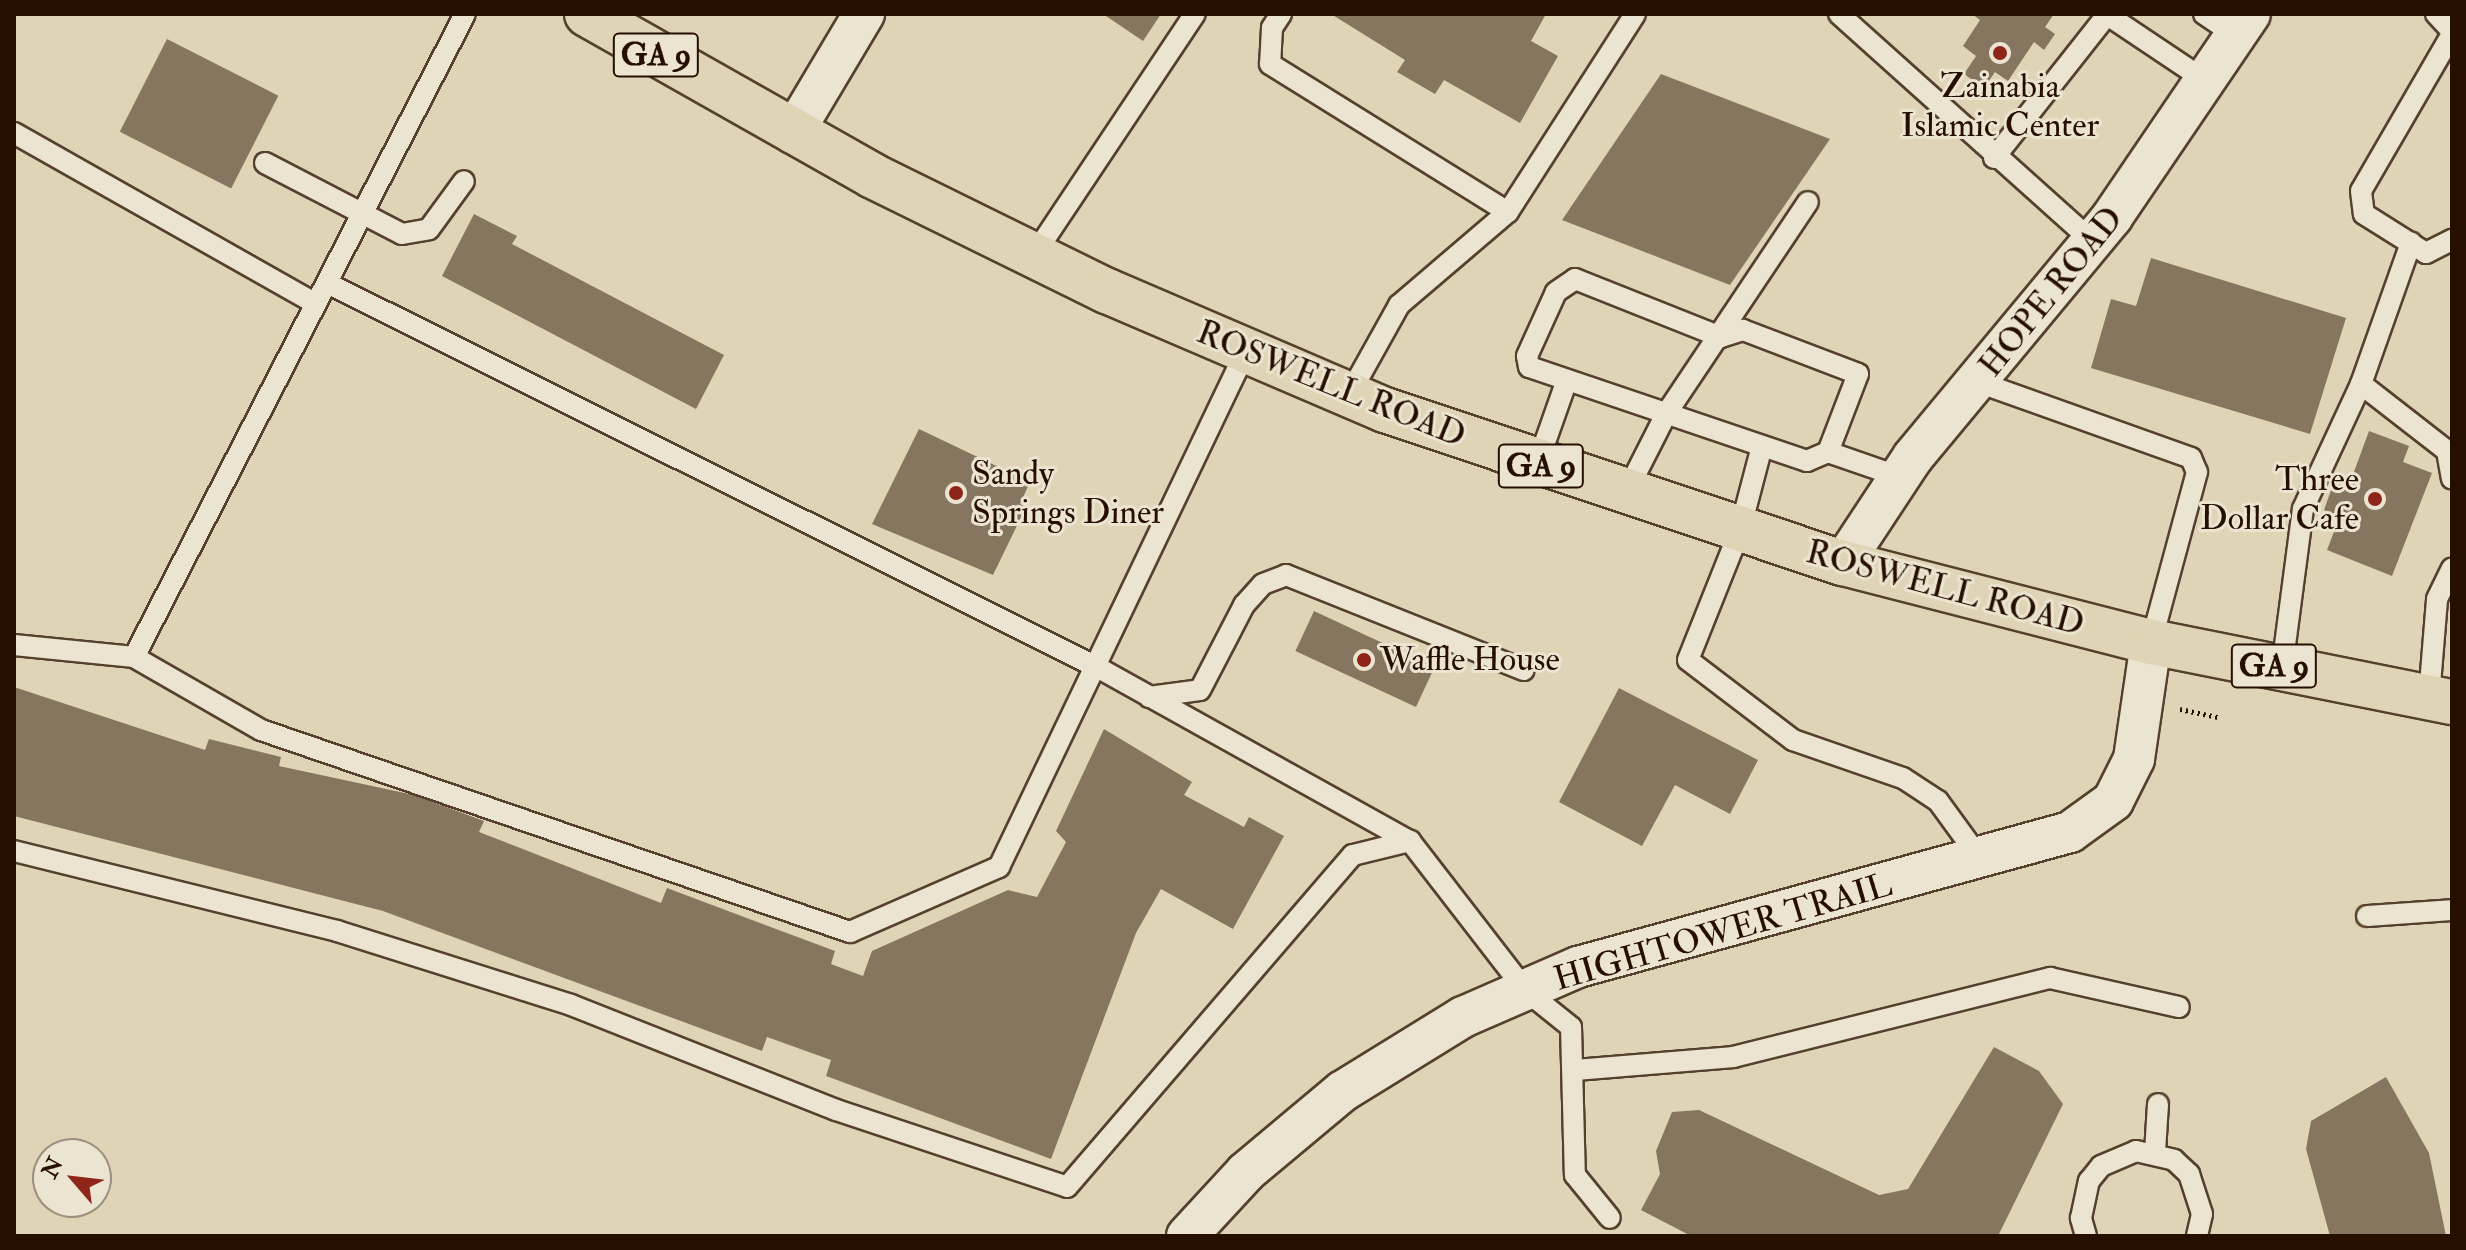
<!DOCTYPE html>
<html>
<head>
<meta charset="utf-8">
<style>
	body { margin:0 }
	#map { position:relative; width:2466px; height:1250px; overflow:hidden; background:#dfd5b6; font-family:"IM FELL Double Pica",serif }
	div>[style] { position:absolute }
	[style*='--x'] { left:calc(var(--x)*1px); top:calc(var(--y)*1px); width:calc(var(--w)*1px); rotate:calc(var(--a)*1deg) }
	.building>* { inset:0; background:#87765f; transform-origin:0 0 }
	.path>* { height:5px; margin-top:-2.5px; transform-origin:0; background:repeating-linear-gradient(90deg,#270f00 0 2px,transparent 0 6px) }
	.roads { filter:drop-shadow(2px 0 #55402e) drop-shadow(-2px 0 #55402e) drop-shadow(0 2px #55402e) drop-shadow(0 -2px #55402e) }
	.service>* { height:20px; margin:-10px; padding:0 10px; transform-origin:10px; border-radius:10px; background:#eae4d0 }
	.minor>* { height:40px; margin:-20px; padding:0 20px; transform-origin:20px; border-radius:20px; background:#eae4d0 }
	.primary>* { height:44px; margin:-22px; padding:0 22px; transform-origin:22px; border-radius:22px; background:#dfd5b6 }
	.dots>* { width:22px; height:22px; translate:-50% -50%; box-sizing:border-box; border:4px solid #eae4d0; border-radius:50% }
	span { translate:-50% -50%; white-space:nowrap; text-align:center; line-height:1.15; -webkit-text-stroke:6px #eae4d0; paint-order:stroke }
	.shield-label span { padding:2px 6px; background:#eae4d0; border:2px solid; border-radius:6px; -webkit-text-stroke-width:0 }
	.shield-label { font-size:32px; color:#270f00; font-weight:700 }
	.poi-label { font-size:34px; color:#270f00 }
	.left { translate:0 -50%; text-align:left }
	.right { translate:-100% -50%; text-align:right }
	.street-label { font-size:34px; color:#270f00 }
	.frame { position:absolute; inset:0; border:16px solid #270f00; pointer-events:none }
	.north { position:absolute; left:32px; top:1138px; width:80px; height:80px; box-sizing:border-box; background:#eae4d0; border:2px solid #9c8f7d; border-radius:50%; rotate:298deg; font-size:22px; font-weight:700; line-height:32px; text-align:center; color:#270f00 }
	.north::after { content:''; display:block; margin:auto; width:28px; height:36px; background:#8f2418; clip-path:polygon(50% 0,100% 100%,50% 72%,0 100%) }
</style>
</head>
<body>
<div id="map">
	<div class="building">
		<i style="clip-path:polygon(1103px 14px,1161px 14px,1143px 41px)"></i>
		<i style="clip-path:polygon(1331px 14px,1546px 14px,1531px 41px,1558px 56px,1520px 123px,1444px 80px,1435px 94px,1397px 72px,1405px 60px)"></i>
		<i style="clip-path:polygon(1972px 14px,2054px 14px,2045px 27px,2055px 34px,2044px 50px,2034px 42px,2008px 81px,1995px 72px,1984px 88px,1964px 74px,1976px 56px,1963px 46px,1980px 20px)"></i>
		<i style="left:167px;top:39px;width:125px;height:104px;rotate:27deg"></i>
		<i style="clip-path:polygon(1661px 74px,1830px 139px,1730px 285px,1562px 220px)"></i>
		<i style="clip-path:polygon(474px 214px,517px 236px,512px 244px,724px 355px,696px 409px,442px 276px)"></i>
		<i style="clip-path:polygon(2151px 258px,2346px 318px,2310px 434px,2091px 368px,2111px 299px,2136px 306px)"></i>
		<i style="clip-path:polygon(919px 429px,1030px 482px,1020px 504px,1026px 507px,993px 575px,872px 524px)"></i>
		<i style="clip-path:polygon(2369px 431px,2409px 446px,2403px 462px,2432px 473px,2392px 576px,2327px 550px,2340px 516px,2324px 510px,2334px 482px,2348px 488px)"></i>
		<i style="left:1314px;top:611px;width:133px;height:44px;rotate:25deg"></i>
		<i style="clip-path:polygon(14px 687px,205px 750px,209px 739px,281px 757px,279px 766px,414px 795px,484px 821px,479px 832px,661px 903px,667px 888px,835px 951px,831px 964px,863px 976px,872px 951px,1008px 890px,1037px 897px,1066px 842px,1056px 831px,1104px 729px,1192px 782px,1184px 795px,1244px 827px,1249px 817px,1284px 836px,1233px 929px,1161px 889px,1136px 933px,1051px 1159px,826px 1076px,831px 1060px,767px 1037px,762px 1051px,383px 911px,14px 816px)"></i>
		<i style="clip-path:polygon(1619px 688px,1758px 760px,1730px 814px,1675px 785px,1642px 846px,1559px 802px)"></i>
		<i style="clip-path:polygon(1994px 1047px,2039px 1071px,2063px 1104px,1998px 1236px,1691px 1236px,1641px 1210px,1660px 1174px,1656px 1151px,1672px 1112px,1699px 1110px,1879px 1195px,1908px 1189px)"></i>
		<i style="clip-path:polygon(2386px 1077px,2429px 1153px,2446px 1236px,2330px 1236px,2306px 1149px,2311px 1121px)"></i>
	</div>
	<div class="path">
		<i style="--x:2180;--y:709;--w:39;--a:12"></i>
	</div>
	<div class="roads">
		<div class="service">
			<i style="--x:1281;--y:14;--w:17;--a:123"></i>
			<i style="--x:1272;--y:28;--w:36;--a:93"></i>
			<i style="--x:1270;--y:64;--w:280;--a:31.9"></i>
			<i style="--x:1839;--y:14;--w:341;--a:41.9"></i>
			<i style="--x:2106;--y:14;--w:120;--a:33.8"></i>
			<i style="--x:2204;--y:14;--w:40;--a:34"></i>
			<i style="--x:2436;--y:14;--w:23;--a:47"></i>
			<i style="--x:2452;--y:34;--w:181;--a:120.1"></i>
			<i style="--x:2361;--y:191;--w:23;--a:83"></i>
			<i style="--x:2364;--y:214;--w:73;--a:32.2"></i>
			<i style="--x:2426;--y:253;--w:29;--a:-27"></i>
			<i style="--x:14;--y:133;--w:347;--a:29.5"></i>
			<i style="--x:1994;--y:158;--w:182;--a:-51.7"></i>
			<i style="--x:265;--y:163;--w:154;--a:27.4"></i>
			<i style="--x:402;--y:234;--w:27;--a:-10"></i>
			<i style="--x:429;--y:229;--w:59;--a:-53.9"></i>
			<i style="--x:1034;--y:255;--w:290;--a:-56.3"></i>
			<i style="--x:327;--y:283;--w:858;--a:26.51"></i>
			<i style="--x:1095;--y:666;--w:360;--a:29.1"></i>
			<i style="--x:1410;--y:841;--w:188;--a:52.3"></i>
			<i style="--x:1525;--y:990;--w:59;--a:38.8"></i>
			<i style="--x:1571;--y:1027;--w:148;--a:88.5"></i>
			<i style="--x:1575;--y:1175;--w:55;--a:50.9"></i>
			<i style="--x:1978;--y:382;--w:226;--a:19.6"></i>
			<i style="--x:2191;--y:458;--w:15;--a:67"></i>
			<i style="--x:2197;--y:472;--w:176;--a:105.1"></i>
			<i style="--x:2361;--y:384;--w:109;--a:37.9"></i>
			<i style="--x:2447;--y:451;--w:28;--a:80"></i>
			<i style="--x:1349;--y:395;--w:103;--a:-60.9"></i>
			<i style="--x:1399;--y:305;--w:143;--a:-40.5"></i>
			<i style="--x:1508;--y:212;--w:235;--a:-57.3"></i>
			<i style="--x:1762;--y:446;--w:87;--a:104.7"></i>
			<i style="--x:1740;--y:530;--w:140;--a:111.8"></i>
			<i style="--x:1688;--y:660;--w:132;--a:37.3"></i>
			<i style="--x:1793;--y:740;--w:116;--a:19.1"></i>
			<i style="--x:1903;--y:778;--w:42;--a:33.3"></i>
			<i style="--x:1938;--y:801;--w:73;--a:53.9"></i>
			<i style="--x:1828;--y:452;--w:23;--a:157"></i>
			<i style="--x:1807;--y:461;--w:293;--a:-161.3"></i>
			<i style="--x:1529;--y:367;--w:11;--a:-100"></i>
			<i style="--x:1527;--y:356;--w:70;--a:-65.6"></i>
			<i style="--x:1556;--y:292;--w:23;--a:-34"></i>
			<i style="--x:1575;--y:279;--w:157;--a:21.7"></i>
			<i style="--x:1721;--y:337;--w:23;--a:-18"></i>
			<i style="--x:1743;--y:330;--w:123;--a:20.9"></i>
			<i style="--x:1858;--y:374;--w:84;--a:111"></i>
			<i style="--x:1828;--y:452;--w:76;--a:19.1"></i>
			<i style="--x:1537;--y:465;--w:90;--a:-70.6"></i>
			<i style="--x:1626;--y:493;--w:89;--a:-63.1"></i>
			<i style="--x:1666;--y:414;--w:255;--a:-56.2"></i>
			<i style="--x:14;--y:645;--w:121;--a:5.7"></i>
			<i style="--x:134;--y:657;--w:146;--a:29.9"></i>
			<i style="--x:261;--y:730;--w:623;--a:18.93"></i>
			<i style="--x:850;--y:932;--w:163;--a:-23.6"></i>
			<i style="--x:999;--y:867;--w:572;--a:-64.42"></i>
			<i style="--x:134;--y:657;--w:723;--a:-62.76"></i>
			<i style="--x:2282;--y:668;--w:160;--a:-82.5"></i>
			<i style="--x:2303;--y:509;--w:138;--a:-65.1"></i>
			<i style="--x:2361;--y:384;--w:150;--a:-70.5"></i>
			<i style="--x:1149;--y:697;--w:51;--a:-7.8"></i>
			<i style="--x:1200;--y:690;--w:96;--a:-62.6"></i>
			<i style="--x:1244;--y:605;--w:28;--a:-48"></i>
			<i style="--x:1263;--y:584;--w:25;--a:-21"></i>
			<i style="--x:1286;--y:575;--w:256;--a:21.8"></i>
			<i style="--x:2429;--y:697;--w:98;--a:-85.3"></i>
			<i style="--x:2437;--y:599;--w:34;--a:-64"></i>
			<i style="--x:14;--y:851;--w:333;--a:13.9"></i>
			<i style="--x:337;--y:931;--w:245;--a:17.5"></i>
			<i style="--x:571;--y:1005;--w:285;--a:21.6"></i>
			<i style="--x:836;--y:1110;--w:243;--a:18.4"></i>
			<i style="--x:1067;--y:1187;--w:438;--a:-49.3"></i>
			<i style="--x:1353;--y:855;--w:59;--a:-13.8"></i>
			<i style="--x:2367;--y:916;--w:85;--a:-4"></i>
			<i style="--x:1576;--y:1070;--w:158;--a:-4.7"></i>
			<i style="--x:1733;--y:1057;--w:327;--a:-14"></i>
			<i style="--x:2050;--y:978;--w:132;--a:12.7"></i>
			<i style="--x:2155;--y:1152;--w:48;--a:-86.4"></i>
			<i style="--x:2086;--y:1236;--w:19;--a:-106"></i>
			<i style="--x:2081;--y:1218;--w:38;--a:-78"></i>
			<i style="--x:2089;--y:1181;--w:19;--a:-51"></i>
			<i style="--x:2101;--y:1166;--w:38;--a:-23"></i>
			<i style="--x:2136;--y:1151;--w:39;--a:13"></i>
			<i style="--x:2174;--y:1160;--w:21;--a:43"></i>
			<i style="--x:2189;--y:1174;--w:42;--a:72"></i>
			<i style="--x:2202;--y:1214;--w:23;--a:103"></i>
		</div>
		<div class="minor">
			<i style="--x:793;--y:133;--w:139;--a:-59.2"></i>
			<i style="--x:1843;--y:563;--w:127;--a:-56.6"></i>
			<i style="--x:1913;--y:457;--w:312;--a:-50.3"></i>
			<i style="--x:2112;--y:217;--w:245;--a:-55.8"></i>
			<i style="--x:1187;--y:1236;--w:87;--a:-47.3"></i>
			<i style="--x:1246;--y:1172;--w:126;--a:-39.9"></i>
			<i style="--x:1343;--y:1091;--w:141;--a:-31.7"></i>
			<i style="--x:1463;--y:1017;--w:125;--a:-23.5"></i>
			<i style="--x:1578;--y:967;--w:510;--a:-15.34"></i>
			<i style="--x:2070;--y:832;--w:53;--a:-35.8"></i>
			<i style="--x:2113;--y:801;--w:47;--a:-63.4"></i>
			<i style="--x:2134;--y:759;--w:118;--a:-81.7"></i>
		</div>
		<div class="primary">
			<i style="--x:587;--y:14;--w:329;--a:29.5"></i>
			<i style="--x:873;--y:176;--w:261;--a:26.2"></i>
			<i style="--x:1107;--y:291;--w:302;--a:23.2"></i>
			<i style="--x:1385;--y:410;--w:483;--a:18.5"></i>
			<i style="--x:1843;--y:563;--w:318;--a:14.4"></i>
			<i style="--x:2151;--y:642;--w:307;--a:11.3"></i>
		</div>
	</div>
	<div class="dots">
		<i style="left:2000px;top:53px;background:#8f2418"></i>
		<i style="left:956px;top:493px;background:#8f2418"></i>
		<i style="left:2375px;top:499px;background:#8f2418"></i>
		<i style="left:1364px;top:660px;background:#8f2418"></i>
	</div>
	<div class="shield-label">
		<span style="left:656px;top:55px">GA 9</span>
		<span style="left:1541px;top:466px">GA 9</span>
		<span style="left:2274px;top:666px">GA 9</span>
	</div>
	<div class="poi-label">
		<span style="left:2000px;top:106px">Zainabia<br>Islamic Center</span>
		<span class="left" style="left:972px;top:493px">Sandy<br>Springs Diner</span>
		<span class="right" style="left:2359px;top:499px">Three<br>Dollar Cafe</span>
		<span class="left" style="left:1380px;top:660px">Waffle House</span>
	</div>
	<div class="street-label">
		<span style="left:2051px;top:292px;rotate:-51deg">HOPE ROAD</span>
		<span style="left:1331px;top:384px;rotate:22deg">ROSWELL ROAD</span>
		<span style="left:1945px;top:588px;rotate:15deg">ROSWELL ROAD</span>
		<span style="left:1723px;top:932px;rotate:-16deg">HIGHTOWER TRAIL</span>
	</div>
	<div class="frame"></div>
	<div class="north">N</div>
</div>
</body>
</html>
